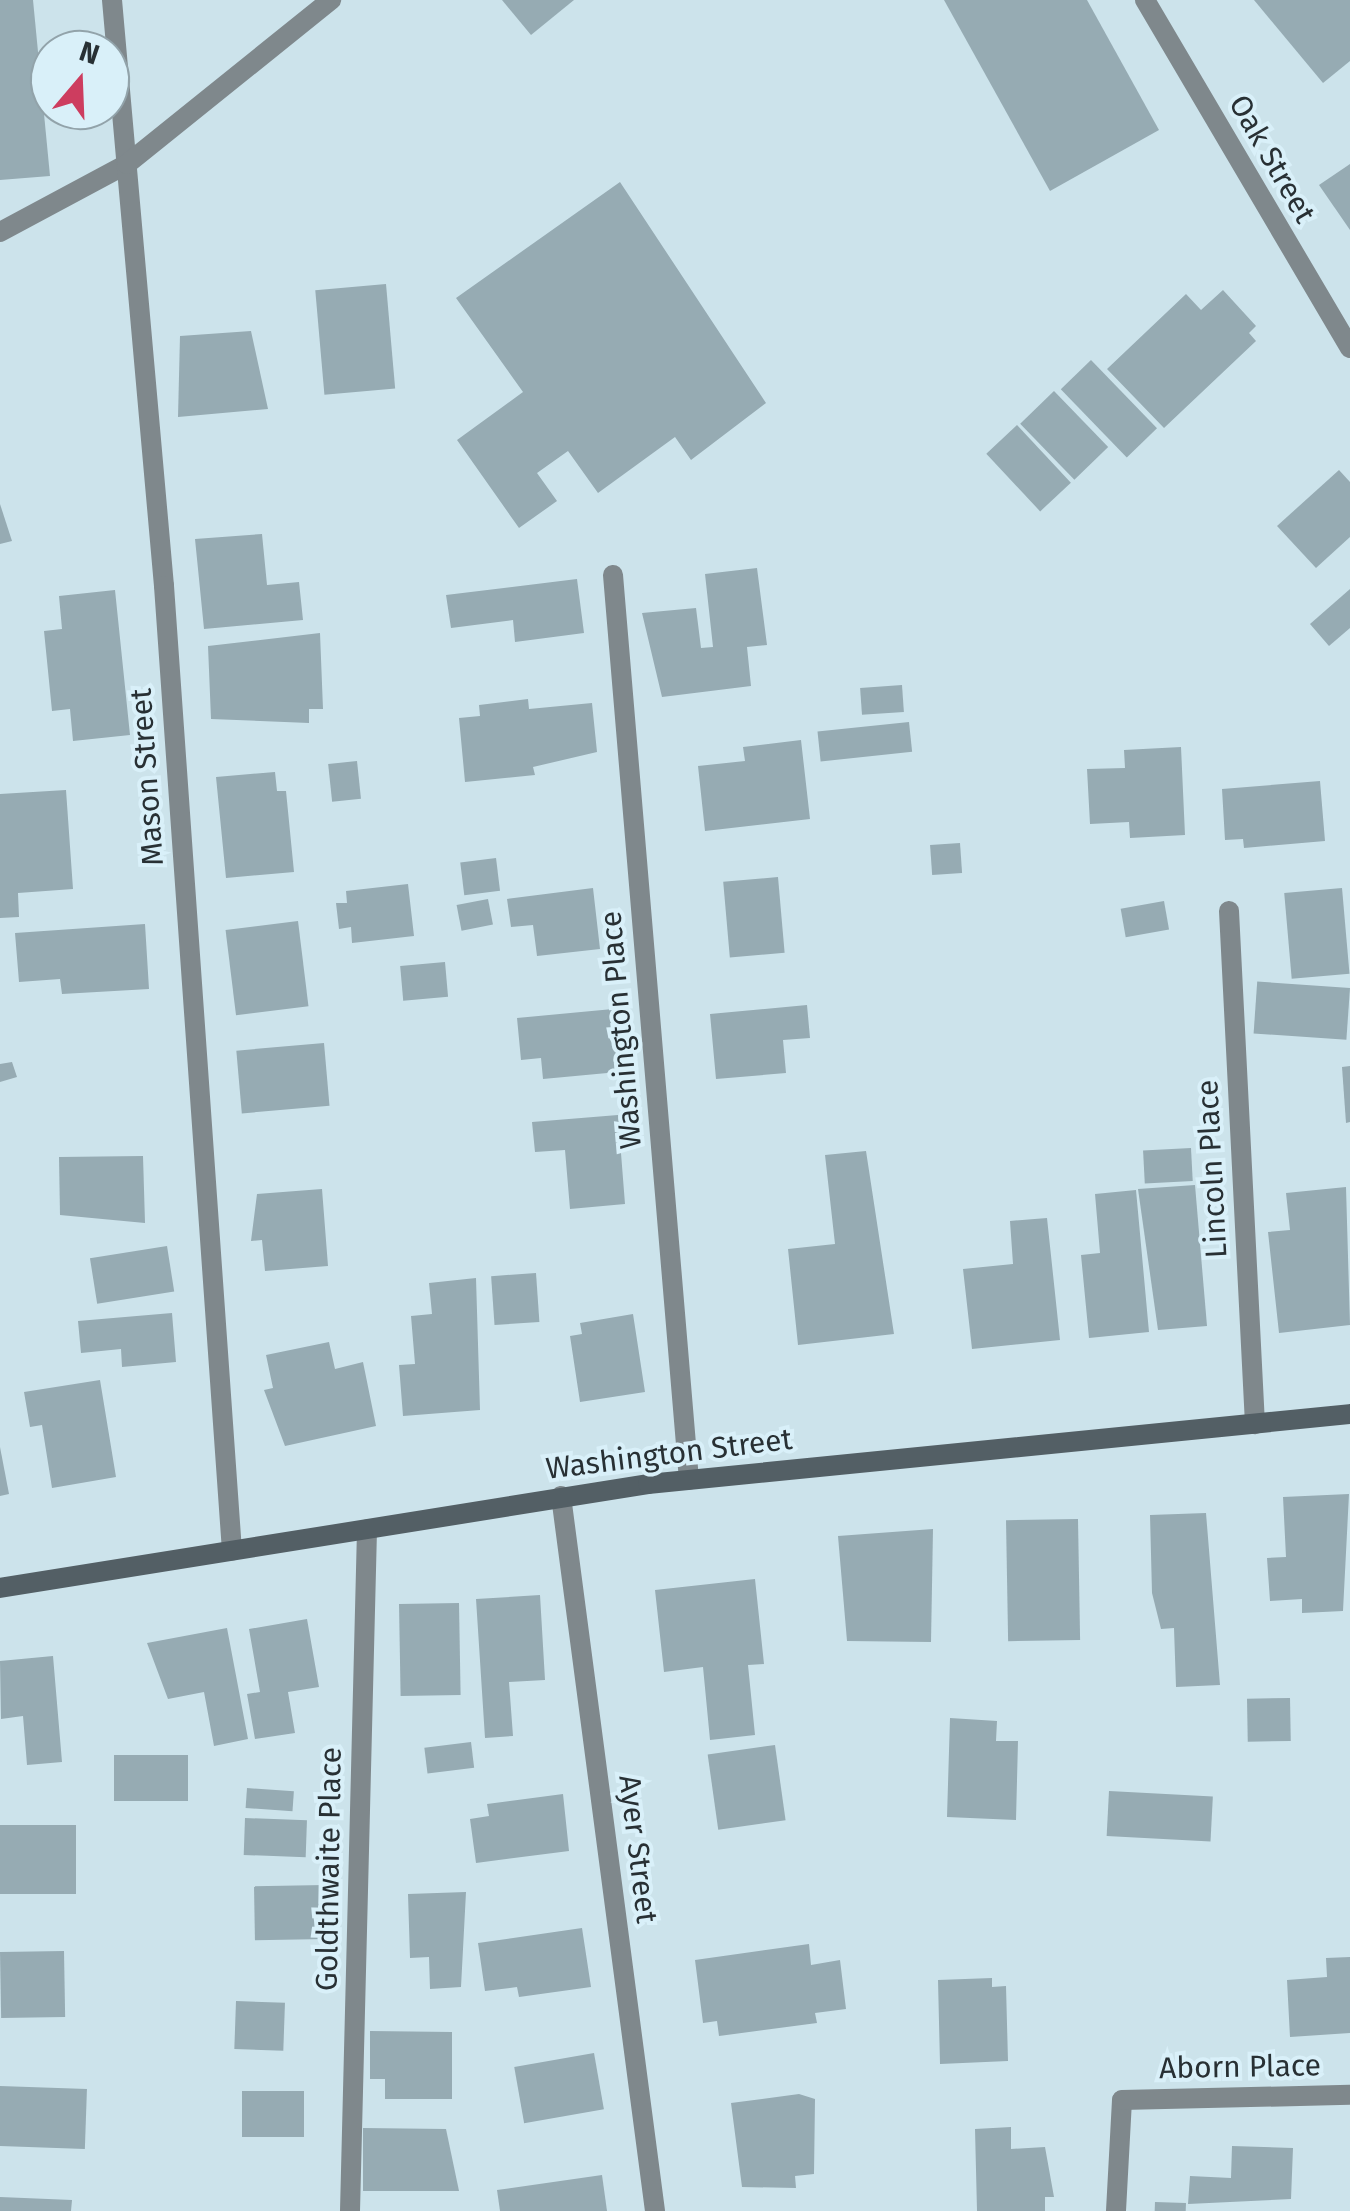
<!DOCTYPE html>
<html>
<head>
<meta charset="utf-8">
<style>
	body { margin:0 }
	#map { position:relative; width:1350px; height:2211px; overflow:hidden; background:#cce3eb; font-family:"Fira Sans",sans-serif }
	div>[style] { position:absolute }
	[style*='--x'] { left:calc(var(--x)*1px); top:calc(var(--y)*1px); width:calc(var(--w)*1px); rotate:calc(var(--a)*1deg) }
	.building>* { inset:0; background:#96abb3; transform-origin:0 0 }
	.lane>* { height:20px; margin:-10px; padding:0 10px; transform-origin:10px; border-radius:10px; background:#7f888c }
	.street>* { height:20px; margin:-10px; padding:0 10px; transform-origin:10px; border-radius:10px; background:#7f888c }
	.secondary>* { height:20px; margin:-10px; padding:0 10px; transform-origin:10px; border-radius:10px; background:#535f65 }
	span { translate:-50% -50%; white-space:nowrap; text-align:center; line-height:1.15; -webkit-text-stroke:8px #d9f0f9; paint-order:stroke }
	.street-label { font-size:30px; color:#283034 }
	.north { position:absolute; left:30px; top:30px; width:100px; height:100px; box-sizing:border-box; background:#d9f0f9; border:2px solid #92a3aa; border-radius:50%; rotate:19deg; font-size:28px; font-weight:700; line-height:40px; text-align:center; color:#283034 }
	.north::after { content:''; display:block; margin:auto; width:35px; height:45px; background:#cd3d5f; clip-path:polygon(50% 0,100% 100%,50% 72%,0 100%) }
</style>
</head>
<body>
<div id="map">
	<div class="building">
		<i style="clip-path:polygon(0 0,33px 0,50px 176px,0 180px)"></i>
		<i style="clip-path:polygon(502px 0,574px 0,531px 35px)"></i>
		<i style="clip-path:polygon(944px 0,1087px 0,1159px 130px,1050px 191px)"></i>
		<i style="clip-path:polygon(1254px 0,1350px 0,1350px 61px,1323px 83px)"></i>
		<i style="clip-path:polygon(1350px 164px,1350px 230px,1319px 185px)"></i>
		<i style="clip-path:polygon(620px 182px,766px 403px,691px 460px,675px 437px,598px 493px,568px 451px,537px 473px,557px 501px,519px 528px,457px 440px,523px 392px,456px 298px)"></i>
		<i style="left:386px;top:284px;width:105px;height:71px;rotate:85deg"></i>
		<i style="clip-path:polygon(1223px 290px,1256px 326px,1249px 333px,1256px 341px,1164px 428px,1107px 369px,1186px 294px,1201px 310px)"></i>
		<i style="clip-path:polygon(251px 331px,268px 409px,178px 417px,180px 336px)"></i>
		<i style="left:1091px;top:360px;width:95px;height:42px;rotate:46deg"></i>
		<i style="left:1054px;top:391px;width:78px;height:47px;rotate:46deg"></i>
		<i style="left:1017px;top:425px;width:79px;height:42px;rotate:47deg"></i>
		<i style="clip-path:polygon(1339px 470px,1350px 482px,1350px 537px,1316px 568px,1277px 526px)"></i>
		<i style="clip-path:polygon(0 504px,12px 541px,0 544px)"></i>
		<i style="clip-path:polygon(262px 534px,267px 585px,299px 582px,303px 620px,204px 629px,195px 539px)"></i>
		<i style="clip-path:polygon(757px 568px,767px 645px,747px 647px,751px 686px,662px 697px,642px 613px,696px 608px,701px 648px,713px 647px,705px 574px)"></i>
		<i style="clip-path:polygon(577px 579px,584px 633px,515px 642px,513px 620px,451px 628px,446px 595px)"></i>
		<i style="clip-path:polygon(1350px 589px,1350px 628px,1329px 646px,1310px 624px)"></i>
		<i style="clip-path:polygon(115px 590px,130px 735px,73px 741px,70px 709px,52px 711px,44px 631px,62px 629px,59px 596px)"></i>
		<i style="clip-path:polygon(320px 633px,323px 709px,309px 709px,309px 723px,211px 719px,208px 646px)"></i>
		<i style="left:902px;top:685px;width:27px;height:42px;rotate:86deg"></i>
		<i style="clip-path:polygon(528px 699px,529px 709px,592px 703px,597px 752px,533px 767px,535px 775px,465px 782px,459px 718px,480px 716px,479px 705px)"></i>
		<i style="left:909px;top:722px;width:30px;height:92px;rotate:84deg"></i>
		<i style="clip-path:polygon(801px 740px,810px 819px,705px 831px,698px 766px,745px 761px,743px 747px)"></i>
		<i style="clip-path:polygon(1181px 747px,1185px 835px,1130px 838px,1129px 822px,1090px 824px,1087px 769px,1125px 768px,1124px 750px)"></i>
		<i style="left:357px;top:761px;width:38px;height:29px;rotate:84deg"></i>
		<i style="clip-path:polygon(275px 772px,277px 791px,286px 791px,294px 872px,226px 878px,216px 777px)"></i>
		<i style="clip-path:polygon(1320px 781px,1325px 841px,1244px 848px,1243px 839px,1225px 840px,1222px 789px)"></i>
		<i style="clip-path:polygon(66px 790px,73px 889px,18px 893px,19px 917px,0 918px,0 794px)"></i>
		<i style="left:960px;top:843px;width:30px;height:30px;rotate:86deg"></i>
		<i style="left:496px;top:858px;width:33px;height:36px;rotate:83deg"></i>
		<i style="left:778px;top:877px;width:76px;height:55px;rotate:85deg"></i>
		<i style="clip-path:polygon(408px 884px,414px 936px,352px 943px,351px 927px,339px 929px,336px 903px,347px 903px,346px 891px)"></i>
		<i style="clip-path:polygon(593px 888px,600px 949px,537px 956px,533px 925px,511px 927px,507px 899px)"></i>
		<i style="left:1342px;top:888px;width:86px;height:58px;rotate:85deg"></i>
		<i style="left:488px;top:899px;width:26px;height:32px;rotate:79deg"></i>
		<i style="left:1164px;top:901px;width:29px;height:44px;rotate:80deg"></i>
		<i style="left:298px;top:921px;width:86px;height:73px;rotate:83deg"></i>
		<i style="clip-path:polygon(145px 924px,149px 989px,62px 994px,60px 979px,19px 982px,15px 933px)"></i>
		<i style="left:445px;top:962px;width:35px;height:45px;rotate:85deg"></i>
		<i style="left:1350px;top:988px;width:52px;height:93px;rotate:94deg"></i>
		<i style="clip-path:polygon(807px 1005px,810px 1038px,783px 1040px,786px 1073px,716px 1079px,710px 1014px)"></i>
		<i style="clip-path:polygon(613px 1009px,618px 1072px,543px 1079px,541px 1058px,521px 1060px,517px 1018px)"></i>
		<i style="left:324px;top:1043px;width:63px;height:88px;rotate:85deg"></i>
		<i style="clip-path:polygon(12px 1062px,17px 1077px,0 1082px,0 1064px)"></i>
		<i style="clip-path:polygon(1350px 1066px,1350px 1122px,1346px 1123px,1342px 1067px)"></i>
		<i style="clip-path:polygon(618px 1115px,625px 1204px,570px 1209px,565px 1150px,535px 1152px,532px 1122px)"></i>
		<i style="left:1191px;top:1148px;width:33px;height:48px;rotate:87deg"></i>
		<i style="clip-path:polygon(866px 1151px,894px 1334px,798px 1345px,788px 1249px,835px 1244px,825px 1155px)"></i>
		<i style="clip-path:polygon(143px 1156px,145px 1223px,60px 1215px,59px 1157px)"></i>
		<i style="clip-path:polygon(1195px 1185px,1207px 1326px,1158px 1330px,1138px 1189px)"></i>
		<i style="clip-path:polygon(1346px 1187px,1350px 1325px,1279px 1333px,1268px 1232px,1290px 1230px,1286px 1193px)"></i>
		<i style="clip-path:polygon(322px 1189px,328px 1266px,265px 1271px,262px 1240px,251px 1241px,257px 1194px)"></i>
		<i style="clip-path:polygon(1136px 1190px,1149px 1332px,1089px 1338px,1081px 1255px,1100px 1253px,1095px 1194px)"></i>
		<i style="clip-path:polygon(1047px 1218px,1060px 1340px,972px 1349px,963px 1269px,1013px 1264px,1010px 1221px)"></i>
		<i style="left:167px;top:1246px;width:46px;height:78px;rotate:81deg"></i>
		<i style="left:536px;top:1273px;width:49px;height:45px;rotate:86deg"></i>
		<i style="clip-path:polygon(476px 1278px,480px 1410px,403px 1416px,399px 1365px,415px 1364px,411px 1316px,432px 1314px,429px 1283px)"></i>
		<i style="clip-path:polygon(172px 1313px,176px 1362px,122px 1367px,121px 1349px,81px 1353px,78px 1321px)"></i>
		<i style="clip-path:polygon(633px 1314px,645px 1392px,580px 1402px,570px 1336px,582px 1334px,580px 1323px)"></i>
		<i style="clip-path:polygon(329px 1342px,335px 1369px,363px 1362px,376px 1426px,285px 1446px,264px 1390px,273px 1388px,266px 1355px)"></i>
		<i style="clip-path:polygon(100px 1380px,116px 1477px,52px 1488px,42px 1425px,30px 1427px,24px 1392px)"></i>
		<i style="clip-path:polygon(0 1447px,9px 1494px,0 1496px)"></i>
		<i style="clip-path:polygon(1349px 1494px,1343px 1611px,1302px 1613px,1302px 1599px,1270px 1601px,1267px 1558px,1286px 1557px,1283px 1497px)"></i>
		<i style="clip-path:polygon(1206px 1513px,1220px 1685px,1176px 1687px,1174px 1628px,1161px 1629px,1152px 1593px,1150px 1515px)"></i>
		<i style="left:1078px;top:1519px;width:121px;height:72px;rotate:89deg"></i>
		<i style="clip-path:polygon(933px 1529px,931px 1642px,847px 1641px,838px 1536px)"></i>
		<i style="clip-path:polygon(755px 1579px,764px 1664px,748px 1665px,755px 1735px,710px 1740px,703px 1667px,664px 1672px,655px 1590px)"></i>
		<i style="clip-path:polygon(540px 1595px,545px 1680px,509px 1682px,513px 1736px,485px 1738px,476px 1599px)"></i>
		<i style="left:459px;top:1603px;width:92px;height:60px;rotate:89deg"></i>
		<i style="clip-path:polygon(307px 1619px,319px 1687px,288px 1692px,295px 1733px,255px 1739px,247px 1694px,260px 1692px,249px 1629px)"></i>
		<i style="clip-path:polygon(227px 1628px,248px 1739px,214px 1746px,204px 1692px,168px 1699px,147px 1643px)"></i>
		<i style="clip-path:polygon(53px 1656px,62px 1762px,27px 1765px,23px 1716px,1px 1719px,0 1661px)"></i>
		<i style="left:1290px;top:1698px;width:43px;height:43px;rotate:89deg"></i>
		<i style="clip-path:polygon(950px 1718px,997px 1721px,996px 1741px,1018px 1741px,1016px 1820px,947px 1817px)"></i>
		<i style="left:471px;top:1742px;width:26px;height:47px;rotate:83deg"></i>
		<i style="left:775px;top:1745px;width:76px;height:68px;rotate:82deg"></i>
		<i style="left:114px;top:1755px;width:74px;height:46px"></i>
		<i style="left:247px;top:1788px;width:47px;height:20px;rotate:4deg"></i>
		<i style="left:1109px;top:1791px;width:104px;height:45px;rotate:3deg"></i>
		<i style="clip-path:polygon(563px 1794px,569px 1851px,476px 1863px,470px 1819px,489px 1816px,487px 1804px)"></i>
		<i style="left:245px;top:1818px;width:62px;height:37px;rotate:2deg"></i>
		<i style="left:0;top:1825px;width:76px;height:69px"></i>
		<i style="left:325px;top:1885px;width:54px;height:71px;rotate:89deg"></i>
		<i style="clip-path:polygon(466px 1892px,461px 1987px,430px 1989px,429px 1957px,410px 1958px,408px 1894px)"></i>
		<i style="clip-path:polygon(582px 1928px,591px 1987px,519px 1997px,517px 1987px,485px 1991px,478px 1943px)"></i>
		<i style="clip-path:polygon(809px 1944px,811px 1965px,840px 1960px,846px 2009px,815px 2013px,817px 2023px,719px 2036px,717px 2021px,703px 2023px,695px 1960px)"></i>
		<i style="left:64px;top:1951px;width:66px;height:64px;rotate:89deg"></i>
		<i style="clip-path:polygon(1350px 1957px,1350px 2033px,1290px 2037px,1287px 1980px,1327px 1977px,1326px 1958px)"></i>
		<i style="clip-path:polygon(992px 1978px,992px 1987px,1006px 1986px,1008px 2061px,940px 2064px,938px 1980px)"></i>
		<i style="left:236px;top:2001px;width:49px;height:48px;rotate:2deg"></i>
		<i style="clip-path:polygon(370px 2031px,452px 2032px,452px 2099px,385px 2099px,385px 2079px,370px 2079px)"></i>
		<i style="left:594px;top:2053px;width:57px;height:81px;rotate:80deg"></i>
		<i style="left:0;top:2086px;width:87px;height:60px;rotate:2deg"></i>
		<i style="left:242px;top:2091px;width:62px;height:46px"></i>
		<i style="clip-path:polygon(799px 2094px,815px 2099px,814px 2174px,795px 2176px,796px 2188px,742px 2187px,731px 2103px)"></i>
		<i style="clip-path:polygon(1011px 2127px,1011px 2149px,1045px 2147px,1054px 2197px,1045px 2197px,1045px 2211px,977px 2211px,975px 2129px)"></i>
		<i style="clip-path:polygon(363px 2128px,446px 2129px,459px 2191px,363px 2191px)"></i>
		<i style="clip-path:polygon(1232px 2146px,1293px 2148px,1291px 2199px,1188px 2204px,1190px 2176px,1231px 2178px)"></i>
		<i style="clip-path:polygon(602px 2175px,607px 2211px,500px 2211px,497px 2190px)"></i>
		<i style="clip-path:polygon(0 2197px,72px 2200px,71px 2211px,0 2211px)"></i>
		<i style="left:1155px;top:2202px;width:31px;height:9px;rotate:2deg"></i>
	</div>
	<div class="lane">
		<i style="--x:0;--y:232;--w:144;--a:-28.2"></i>
	</div>
	<div class="street">
		<i style="--x:112;--y:0;--w:588;--a:84.93"></i>
		<i style="--x:164;--y:586;--w:967;--a:85.97"></i>
		<i style="--x:1145;--y:0;--w:404;--a:59.5"></i>
		<i style="--x:127;--y:164;--w:262;--a:-38.8"></i>
		<i style="--x:613;--y:575;--w:908;--a:85.2"></i>
		<i style="--x:1229;--y:911;--w:514;--a:87.1"></i>
		<i style="--x:561;--y:1496;--w:721;--a:82.51"></i>
		<i style="--x:350;--y:2211;--w:682;--a:-88.57"></i>
		<i style="--x:1116;--y:2211;--w:111;--a:-86.9"></i>
		<i style="--x:1122;--y:2100;--w:228;--a:-1.3"></i>
	</div>
	<div class="secondary">
		<i style="--x:0;--y:1588;--w:656;--a:-9.12"></i>
		<i style="--x:648;--y:1484;--w:705;--a:-5.69"></i>
	</div>
	<div class="street-label">
		<span style="left:1272px;top:159px;rotate:60deg">Oak Street</span>
		<span style="left:147px;top:777px;rotate:-94deg">Mason Street</span>
		<span style="left:621px;top:1030px;rotate:-95deg">Washington Place</span>
		<span style="left:1212px;top:1169px;rotate:-93deg">Lincoln Place</span>
		<span style="left:669px;top:1454px;rotate:-7deg">Washington Street</span>
		<span style="left:638px;top:1849px;rotate:83deg">Ayer Street</span>
		<span style="left:329px;top:1869px;rotate:-89deg">Goldthwaite Place</span>
		<span style="left:1240px;top:2067px;rotate:-1deg">Aborn Place</span>
	</div>
	<div class="north">N</div>
</div>
</body>
</html>
